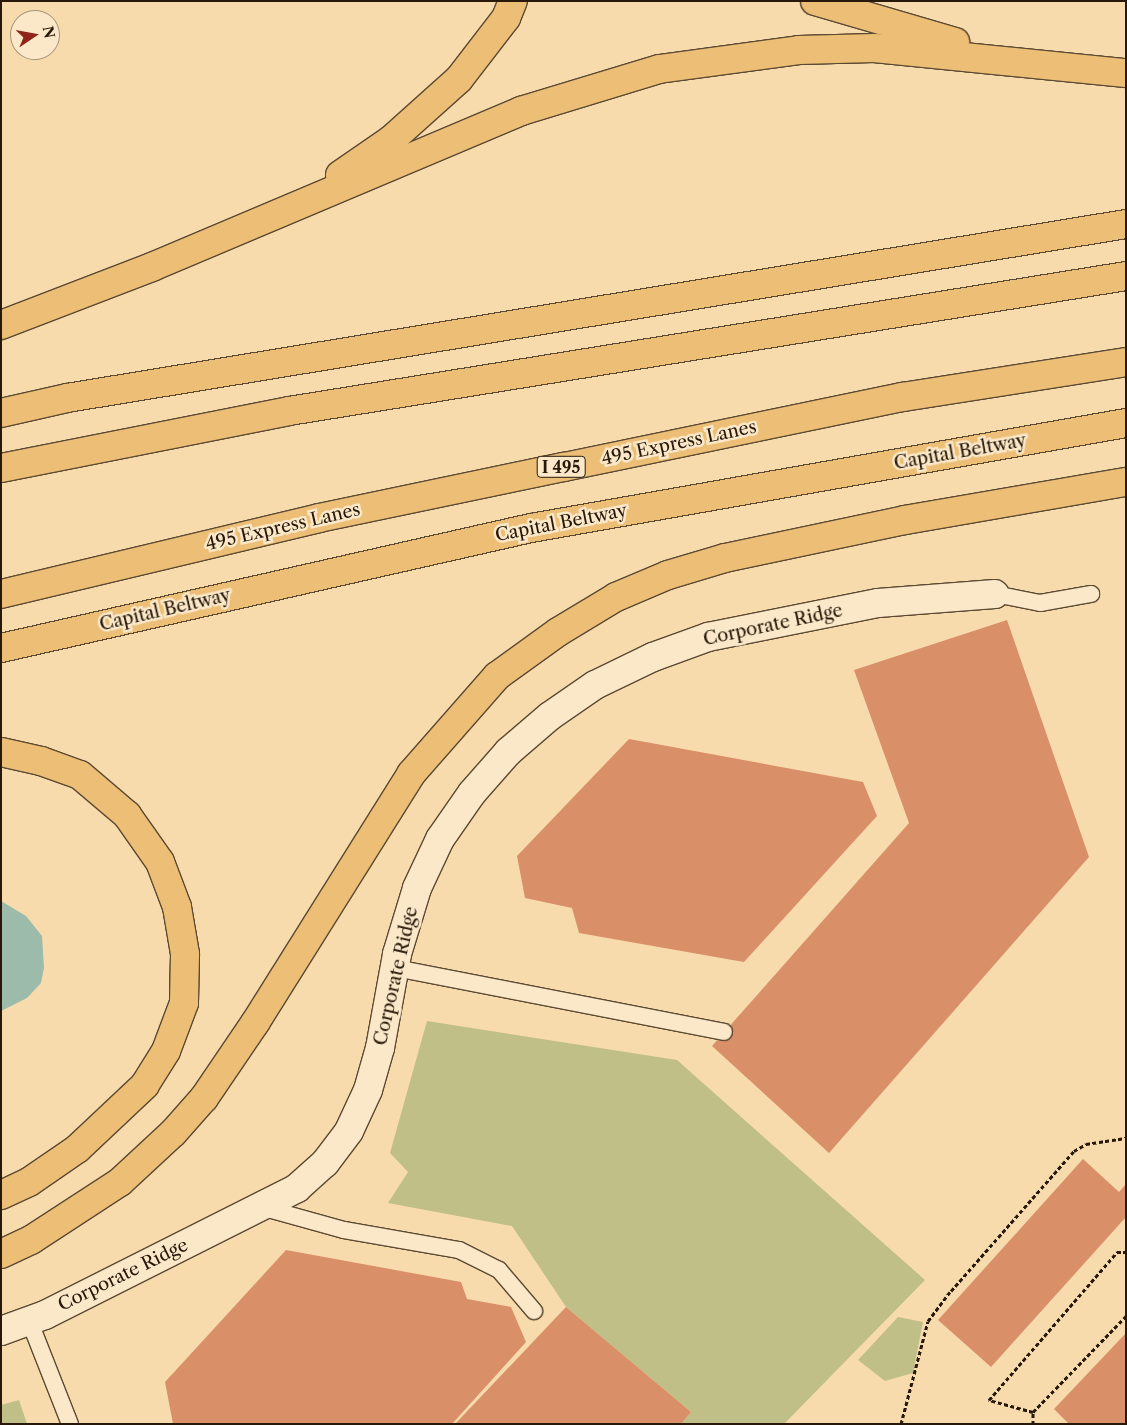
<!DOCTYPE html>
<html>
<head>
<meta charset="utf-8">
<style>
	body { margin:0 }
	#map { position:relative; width:1127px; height:1425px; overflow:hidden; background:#f8dbac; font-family:"Libre Caslon Text",serif }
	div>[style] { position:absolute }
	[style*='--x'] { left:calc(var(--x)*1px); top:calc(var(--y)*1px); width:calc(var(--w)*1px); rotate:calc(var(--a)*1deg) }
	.green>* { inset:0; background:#c0bf87 }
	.water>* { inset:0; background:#9dbbaa }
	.building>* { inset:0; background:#d99069 }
	.path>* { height:3px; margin-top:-1.5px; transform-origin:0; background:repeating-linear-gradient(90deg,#271809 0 4px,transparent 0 6.5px) }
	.roads { filter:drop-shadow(1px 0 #5b4932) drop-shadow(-1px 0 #5b4932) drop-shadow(0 1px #5b4932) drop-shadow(0 -1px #5b4932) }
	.lane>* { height:16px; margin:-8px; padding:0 8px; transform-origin:8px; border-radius:8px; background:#fae8c9 }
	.street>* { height:28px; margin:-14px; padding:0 14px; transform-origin:14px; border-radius:14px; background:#fae8c9 }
	.highway>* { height:28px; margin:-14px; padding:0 14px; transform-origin:14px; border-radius:14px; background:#ecbe76 }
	span { translate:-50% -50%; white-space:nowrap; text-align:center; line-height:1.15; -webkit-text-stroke:5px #fae8c9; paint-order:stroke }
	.shield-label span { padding:1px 4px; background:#fae8c9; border:1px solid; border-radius:4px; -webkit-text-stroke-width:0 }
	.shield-label { font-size:16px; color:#271809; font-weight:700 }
	.street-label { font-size:18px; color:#271809 }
	.frame { position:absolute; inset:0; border:2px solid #271809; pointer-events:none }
	.north { position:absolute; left:10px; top:10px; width:50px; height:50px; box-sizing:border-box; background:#fae8c9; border:1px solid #a6957c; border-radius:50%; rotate:78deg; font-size:14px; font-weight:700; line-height:20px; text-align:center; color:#271809 }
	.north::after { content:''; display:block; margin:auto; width:18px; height:22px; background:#8f2418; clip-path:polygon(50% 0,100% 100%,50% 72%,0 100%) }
</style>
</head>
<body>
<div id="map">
	<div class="green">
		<i style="clip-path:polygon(427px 1021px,677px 1060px,925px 1280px,784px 1424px,681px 1424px,691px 1412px,566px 1307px,512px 1226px,388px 1203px,408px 1172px,390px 1153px)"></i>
		<i style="clip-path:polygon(898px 1317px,923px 1322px,913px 1373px,885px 1381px,858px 1360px)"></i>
		<i style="clip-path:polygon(19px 1400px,27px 1424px,1px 1424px,1px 1405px)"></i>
	</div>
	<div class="water">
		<i style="clip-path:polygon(1px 901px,26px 916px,42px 936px,44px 968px,41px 983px,27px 998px,1px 1011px)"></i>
	</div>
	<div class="building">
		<i style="clip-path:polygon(1007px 620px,1089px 857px,829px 1153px,712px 1046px,909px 823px,854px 670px)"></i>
		<i style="clip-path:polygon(629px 739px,863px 782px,877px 816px,744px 962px,579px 933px,572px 908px,525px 898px,517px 856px)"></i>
		<i style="clip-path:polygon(1083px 1159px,1119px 1192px,1126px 1184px,1126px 1217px,991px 1367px,938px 1320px)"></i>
		<i style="clip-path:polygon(286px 1250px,461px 1282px,467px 1299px,511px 1307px,526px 1342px,452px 1424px,173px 1424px,165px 1382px)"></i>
		<i style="clip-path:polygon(566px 1307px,691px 1412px,681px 1424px,455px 1424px)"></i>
		<i style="clip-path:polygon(1126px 1333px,1126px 1424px,1069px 1424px,1054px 1409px)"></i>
	</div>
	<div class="path">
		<i style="--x:1033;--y:1412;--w:46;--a:-164.7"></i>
		<i style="--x:989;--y:1400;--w:196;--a:-49.1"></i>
		<i style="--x:1117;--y:1252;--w:9;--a:0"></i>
		<i style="--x:901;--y:1424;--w:106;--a:-75.3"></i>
		<i style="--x:928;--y:1321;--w:38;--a:-53"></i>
		<i style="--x:951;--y:1291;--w:186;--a:-48.7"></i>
		<i style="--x:1074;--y:1151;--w:14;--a:-30"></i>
		<i style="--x:1086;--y:1144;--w:40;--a:-8.5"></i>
		<i style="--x:1033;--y:1424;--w:12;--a:-90"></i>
		<i style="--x:1033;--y:1412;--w:134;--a:-45.9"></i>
	</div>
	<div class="roads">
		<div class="lane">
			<i style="--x:995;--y:594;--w:46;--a:11.3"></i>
			<i style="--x:1040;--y:603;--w:52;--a:-10"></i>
			<i style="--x:395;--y:968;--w:335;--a:11"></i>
			<i style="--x:261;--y:1207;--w:86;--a:15.5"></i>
			<i style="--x:344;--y:1230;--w:117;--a:9.9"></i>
			<i style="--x:459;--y:1250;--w:45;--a:26.6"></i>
			<i style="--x:499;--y:1270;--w:54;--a:49.5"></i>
			<i style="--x:29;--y:1320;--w:112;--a:68.5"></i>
		</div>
		<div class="street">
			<i style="--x:1;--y:1331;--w:47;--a:-20"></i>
			<i style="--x:45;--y:1315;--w:282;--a:-26.7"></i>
			<i style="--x:297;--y:1188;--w:38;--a:-42"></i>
			<i style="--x:325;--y:1163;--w:40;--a:-53"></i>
			<i style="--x:349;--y:1131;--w:45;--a:-65.1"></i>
			<i style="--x:368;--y:1090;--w:44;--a:-74.1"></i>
			<i style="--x:380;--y:1048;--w:96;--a:-79.7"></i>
			<i style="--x:397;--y:954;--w:69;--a:-73.1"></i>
			<i style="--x:417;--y:888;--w:54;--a:-64.9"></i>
			<i style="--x:440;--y:839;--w:56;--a:-55.2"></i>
			<i style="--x:472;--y:793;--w:55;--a:-48.7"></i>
			<i style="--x:508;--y:752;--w:55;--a:-40.6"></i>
			<i style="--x:550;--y:716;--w:55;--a:-34.6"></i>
			<i style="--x:595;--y:685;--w:64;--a:-25.8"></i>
			<i style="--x:653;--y:657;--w:59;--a:-20"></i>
			<i style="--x:708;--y:637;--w:173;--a:-11.3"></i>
			<i style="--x:878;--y:603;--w:117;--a:-4.4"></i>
		</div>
		<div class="highway">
			<i style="--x:815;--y:1;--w:146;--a:16.3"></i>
			<i style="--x:340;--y:175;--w:62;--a:-34.5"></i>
			<i style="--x:391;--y:140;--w:91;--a:-41.9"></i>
			<i style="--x:459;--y:79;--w:77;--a:-52.4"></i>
			<i style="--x:506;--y:18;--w:18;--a:-68"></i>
			<i style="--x:1;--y:325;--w:162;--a:-21"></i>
			<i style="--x:152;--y:267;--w:401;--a:-22.9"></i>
			<i style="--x:521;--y:111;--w:144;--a:-16.9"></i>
			<i style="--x:659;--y:69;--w:141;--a:-7.7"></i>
			<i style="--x:799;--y:50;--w:75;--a:-1.5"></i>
			<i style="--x:874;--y:48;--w:253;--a:5.7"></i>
			<i style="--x:1;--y:413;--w:68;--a:-12.8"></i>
			<i style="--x:67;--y:398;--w:1073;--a:-9.33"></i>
			<i style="--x:1;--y:468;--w:294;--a:-11.2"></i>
			<i style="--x:289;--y:411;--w:848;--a:-9.16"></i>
			<i style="--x:1;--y:594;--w:327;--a:-13.4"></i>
			<i style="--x:319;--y:518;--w:250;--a:-11.8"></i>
			<i style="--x:564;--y:467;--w:346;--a:-11.7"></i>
			<i style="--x:903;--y:397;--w:226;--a:-8.9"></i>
			<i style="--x:1;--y:648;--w:543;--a:-12.76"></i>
			<i style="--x:531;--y:528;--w:604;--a:-10.01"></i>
			<i style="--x:1;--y:752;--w:41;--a:12.7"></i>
			<i style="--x:41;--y:761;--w:41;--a:19.7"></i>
			<i style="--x:80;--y:775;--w:62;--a:40.4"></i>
			<i style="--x:127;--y:815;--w:57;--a:54.9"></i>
			<i style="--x:160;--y:862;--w:48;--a:69.3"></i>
			<i style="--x:177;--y:907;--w:48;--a:80.3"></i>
			<i style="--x:185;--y:954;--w:49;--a:91.2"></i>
			<i style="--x:184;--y:1003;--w:51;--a:110.6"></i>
			<i style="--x:166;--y:1051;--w:40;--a:122"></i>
			<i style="--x:145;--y:1085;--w:93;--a:136.7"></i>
			<i style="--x:77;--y:1149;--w:58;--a:145.5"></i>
			<i style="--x:29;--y:1182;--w:31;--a:155"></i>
			<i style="--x:1;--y:1254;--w:33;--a:-25"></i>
			<i style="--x:31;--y:1240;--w:106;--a:-33.1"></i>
			<i style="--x:120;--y:1182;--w:72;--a:-42.8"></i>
			<i style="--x:173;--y:1133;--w:47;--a:-48.5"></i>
			<i style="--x:204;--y:1098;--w:91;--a:-55.8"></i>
			<i style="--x:255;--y:1023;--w:294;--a:-57.9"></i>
			<i style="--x:411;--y:774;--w:130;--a:-48.7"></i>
			<i style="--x:497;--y:676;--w:75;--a:-35.8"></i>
			<i style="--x:558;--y:632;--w:68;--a:-31.1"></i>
			<i style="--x:616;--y:597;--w:56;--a:-22.9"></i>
			<i style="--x:668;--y:575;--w:59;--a:-16.6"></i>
			<i style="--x:725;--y:558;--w:184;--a:-11.9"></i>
			<i style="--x:905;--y:520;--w:224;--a:-9.8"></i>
		</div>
	</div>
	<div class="shield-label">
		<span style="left:561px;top:467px">I 495</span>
	</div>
	<div class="street-label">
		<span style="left:679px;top:443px;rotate:-12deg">495 Express Lanes</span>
		<span style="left:960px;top:452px;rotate:-10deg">Capital Beltway</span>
		<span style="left:561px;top:523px;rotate:-11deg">Capital Beltway</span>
		<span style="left:283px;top:527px;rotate:-13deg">495 Express Lanes</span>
		<span style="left:165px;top:610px;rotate:-13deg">Capital Beltway</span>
		<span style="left:773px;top:625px;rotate:-12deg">Corporate Ridge</span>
		<span style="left:396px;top:976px;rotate:-77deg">Corporate Ridge</span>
		<span style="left:123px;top:1275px;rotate:-26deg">Corporate Ridge</span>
	</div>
	<div class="frame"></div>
	<div class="north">N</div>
</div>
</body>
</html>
